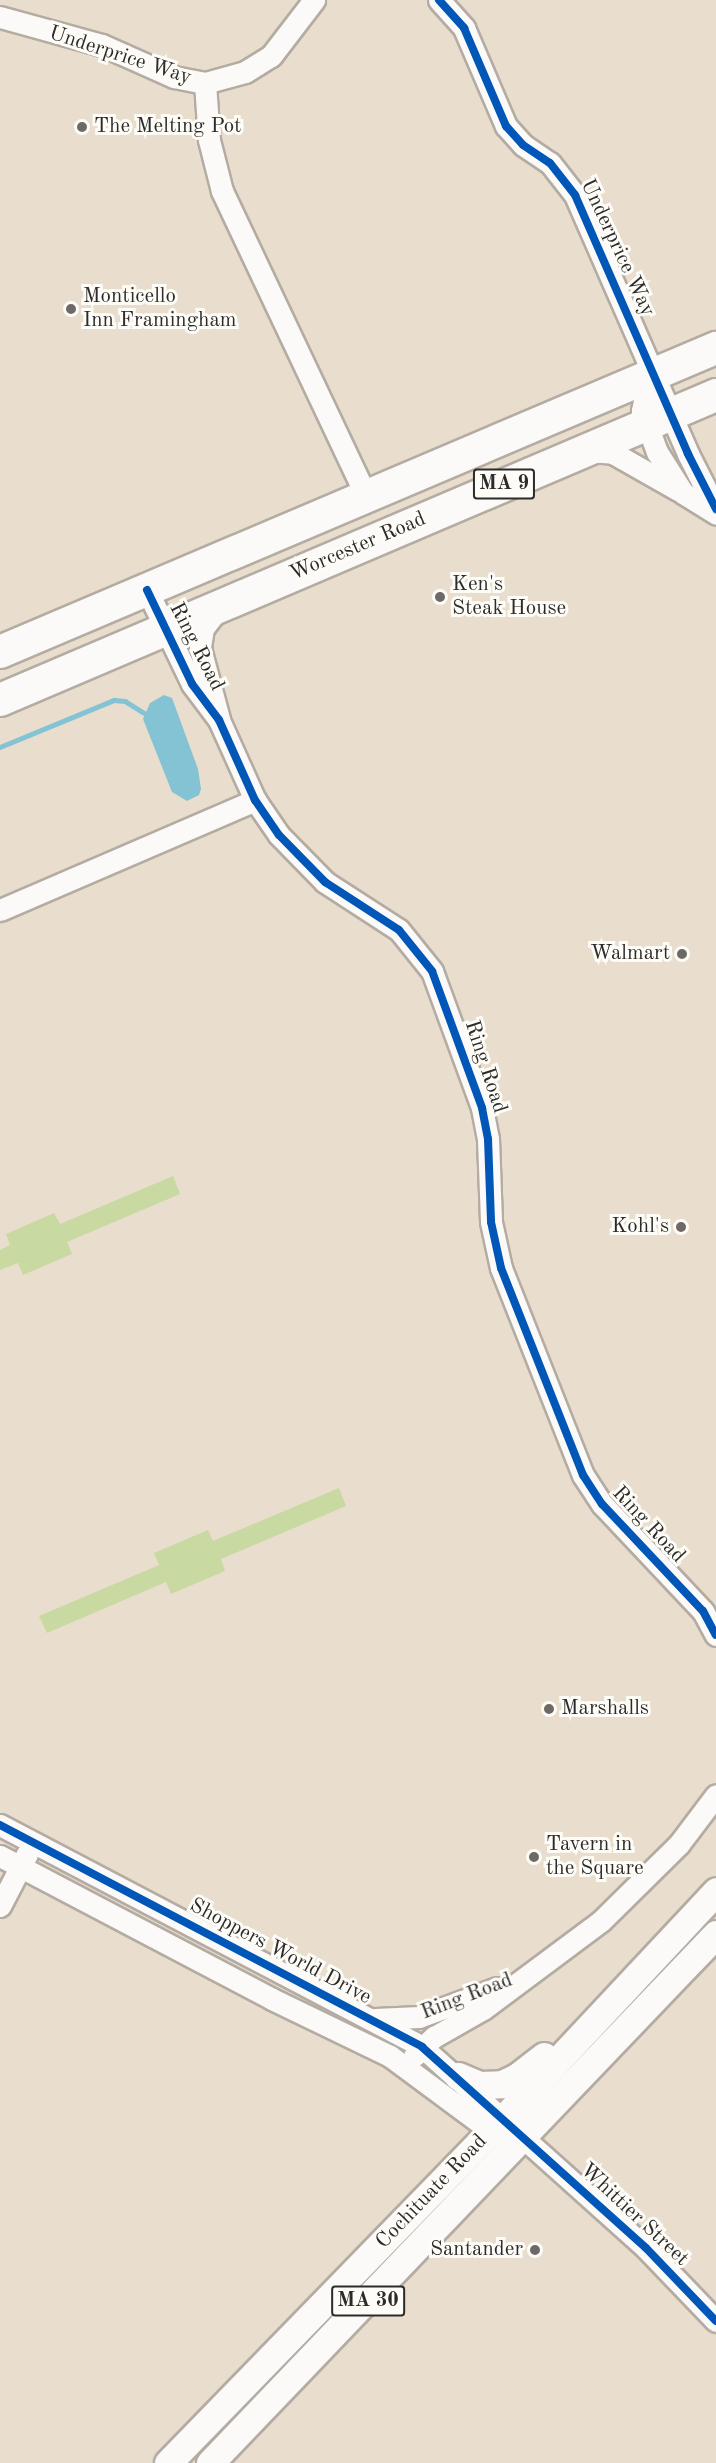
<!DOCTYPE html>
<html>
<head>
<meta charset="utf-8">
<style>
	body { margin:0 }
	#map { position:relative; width:716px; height:2463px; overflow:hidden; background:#e9ddcd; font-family:"Old Standard TT",serif }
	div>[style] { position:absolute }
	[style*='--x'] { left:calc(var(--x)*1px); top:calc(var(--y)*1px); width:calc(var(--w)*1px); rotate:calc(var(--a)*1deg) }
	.green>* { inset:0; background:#c9d9a2 }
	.water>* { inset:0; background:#84c3d4 }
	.stream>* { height:4.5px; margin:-2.25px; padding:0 2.25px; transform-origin:2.25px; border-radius:2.25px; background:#84c3d4 }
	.roads { filter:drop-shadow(2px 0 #b4aca2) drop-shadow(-2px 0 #b4aca2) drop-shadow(0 2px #b4aca2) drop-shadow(0 -2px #b4aca2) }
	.minor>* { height:21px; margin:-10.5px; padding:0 10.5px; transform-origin:10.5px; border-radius:10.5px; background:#fcfaf8 }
	.major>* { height:27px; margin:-13.5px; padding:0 13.5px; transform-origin:13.5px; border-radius:13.5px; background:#fcfaf8 }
	.highway>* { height:32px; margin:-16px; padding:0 16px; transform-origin:16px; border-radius:16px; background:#fcfaf8 }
	.cycleway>* { height:8px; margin:-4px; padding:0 4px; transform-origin:4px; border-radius:4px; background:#0057b8 }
	.dots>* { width:16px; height:16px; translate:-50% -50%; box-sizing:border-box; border:3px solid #fdfcf7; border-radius:50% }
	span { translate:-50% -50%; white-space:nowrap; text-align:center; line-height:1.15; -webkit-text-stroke:6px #fdfcf7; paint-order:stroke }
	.shield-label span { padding:2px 4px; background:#fdfcf7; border:2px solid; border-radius:4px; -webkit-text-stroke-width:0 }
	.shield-label { font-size:20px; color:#2b2b2b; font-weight:700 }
	.street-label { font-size:21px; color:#2b2b2b }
	.poi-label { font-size:21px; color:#2b2b2b }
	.left { translate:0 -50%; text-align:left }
	.right { translate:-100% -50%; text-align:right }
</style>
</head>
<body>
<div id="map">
	<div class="green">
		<i style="clip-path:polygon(173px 1176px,180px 1194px,67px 1242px,72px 1254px,23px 1275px,18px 1263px,0 1270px,0 1250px,10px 1245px,6px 1234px,54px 1213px,60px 1224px)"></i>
		<i style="clip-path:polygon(339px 1488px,346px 1506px,221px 1559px,225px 1571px,171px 1594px,166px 1582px,47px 1633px,39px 1616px,159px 1565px,154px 1553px,208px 1530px,213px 1541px)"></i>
	</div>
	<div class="water">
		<i style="clip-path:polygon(164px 695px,172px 698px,198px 769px,201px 789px,199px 795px,187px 801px,172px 792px,143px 719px,150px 703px)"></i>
	</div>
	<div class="stream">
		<i style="--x:0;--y:747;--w:123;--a:-22.4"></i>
		<i style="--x:114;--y:700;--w:11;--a:5"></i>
		<i style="--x:125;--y:701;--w:22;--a:32"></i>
	</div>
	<div class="roads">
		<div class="minor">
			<i style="--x:439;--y:0;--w:38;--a:48"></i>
			<i style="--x:464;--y:28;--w:107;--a:66.8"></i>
			<i style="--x:506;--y:126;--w:25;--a:48"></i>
			<i style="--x:523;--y:145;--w:32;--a:34"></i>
			<i style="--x:550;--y:163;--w:41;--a:52"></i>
			<i style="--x:575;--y:195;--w:283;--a:66.4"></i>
			<i style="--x:688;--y:454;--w:62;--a:63"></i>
			<i style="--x:0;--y:17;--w:106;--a:15.4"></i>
			<i style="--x:102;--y:45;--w:79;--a:24"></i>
			<i style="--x:174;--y:77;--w:32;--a:11"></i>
			<i style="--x:205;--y:83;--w:41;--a:-15.4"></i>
			<i style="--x:245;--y:72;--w:31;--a:-32"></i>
			<i style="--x:271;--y:56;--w:71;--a:-52.5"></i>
			<i style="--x:205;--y:83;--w:57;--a:86"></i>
			<i style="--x:209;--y:140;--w:53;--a:75.7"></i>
			<i style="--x:222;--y:191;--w:337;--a:64.7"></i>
			<i style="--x:654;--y:374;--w:15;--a:118"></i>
			<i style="--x:647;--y:387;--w:25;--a:102"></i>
			<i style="--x:642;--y:411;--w:44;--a:69.9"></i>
			<i style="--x:657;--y:452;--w:49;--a:57.6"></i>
			<i style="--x:683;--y:493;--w:39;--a:32"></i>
			<i style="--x:587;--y:451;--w:26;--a:4"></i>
			<i style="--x:613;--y:453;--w:75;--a:29.6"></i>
			<i style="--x:147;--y:590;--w:104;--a:64.4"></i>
			<i style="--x:192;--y:684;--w:45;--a:53.1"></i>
			<i style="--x:219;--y:720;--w:88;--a:65.8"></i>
			<i style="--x:255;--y:800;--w:42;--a:55.6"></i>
			<i style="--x:279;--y:835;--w:66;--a:45.6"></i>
			<i style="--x:325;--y:882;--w:88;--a:33"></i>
			<i style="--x:399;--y:930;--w:53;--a:51.2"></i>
			<i style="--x:432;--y:971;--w:146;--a:69.9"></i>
			<i style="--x:482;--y:1108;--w:32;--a:79"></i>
			<i style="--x:488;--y:1139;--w:83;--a:87.9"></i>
			<i style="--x:491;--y:1222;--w:47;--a:77.7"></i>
			<i style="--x:501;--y:1268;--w:223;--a:68.4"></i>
			<i style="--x:583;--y:1475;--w:35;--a:57"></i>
			<i style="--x:602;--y:1504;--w:147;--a:46.7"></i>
			<i style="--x:703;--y:1611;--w:27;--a:62"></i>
			<i style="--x:218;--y:609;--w:24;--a:128"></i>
			<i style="--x:203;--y:628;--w:20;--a:99"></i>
			<i style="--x:200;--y:648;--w:73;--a:75"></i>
			<i style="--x:0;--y:910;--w:278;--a:-23.3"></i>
			<i style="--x:0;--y:1825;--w:477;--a:27.7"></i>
			<i style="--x:422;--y:2047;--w:301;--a:41.9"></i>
			<i style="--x:646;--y:2248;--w:101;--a:46.2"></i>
			<i style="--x:0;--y:1856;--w:307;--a:27.7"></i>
			<i style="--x:272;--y:1999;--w:131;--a:25.8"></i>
			<i style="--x:390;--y:2056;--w:126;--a:36.6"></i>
			<i style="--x:491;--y:2131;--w:15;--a:20"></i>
			<i style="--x:0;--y:1906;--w:59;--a:-62.6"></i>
			<i style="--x:375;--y:2019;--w:44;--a:-2.6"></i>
			<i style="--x:419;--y:2017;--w:83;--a:-20.4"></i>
			<i style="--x:414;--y:2056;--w:28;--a:-44"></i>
			<i style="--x:434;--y:2037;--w:56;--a:-29.7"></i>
			<i style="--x:483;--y:2009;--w:147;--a:-36.7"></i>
			<i style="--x:601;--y:1921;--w:110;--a:-44.6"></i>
			<i style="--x:679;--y:1844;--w:61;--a:-52.9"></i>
		</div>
		<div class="major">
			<i style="--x:458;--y:2076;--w:23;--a:23"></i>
			<i style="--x:479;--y:2085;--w:23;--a:-2"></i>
			<i style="--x:502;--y:2084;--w:17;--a:-25"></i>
			<i style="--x:517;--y:2077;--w:34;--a:-38"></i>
			<i style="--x:168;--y:2463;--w:480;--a:-45.8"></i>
			<i style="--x:503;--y:2119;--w:312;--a:-46.9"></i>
			<i style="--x:210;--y:2463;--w:732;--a:-46.27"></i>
		</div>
		<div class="highway">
			<i style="--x:0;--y:652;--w:778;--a:-23.01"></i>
			<i style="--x:0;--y:700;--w:778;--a:-23.07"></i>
		</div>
	</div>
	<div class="cycleway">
		<i style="--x:439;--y:0;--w:38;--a:48"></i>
		<i style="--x:464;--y:28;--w:107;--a:66.8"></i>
		<i style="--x:506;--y:126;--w:25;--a:48"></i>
		<i style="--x:523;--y:145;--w:32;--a:34"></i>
		<i style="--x:550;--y:163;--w:41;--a:52"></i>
		<i style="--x:575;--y:195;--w:283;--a:66.4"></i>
		<i style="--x:688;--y:454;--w:62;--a:63"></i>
		<i style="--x:147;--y:590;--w:104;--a:64.4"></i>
		<i style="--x:192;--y:684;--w:45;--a:53.1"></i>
		<i style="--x:219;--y:720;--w:88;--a:65.8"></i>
		<i style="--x:255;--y:800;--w:42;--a:55.6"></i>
		<i style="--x:279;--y:835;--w:66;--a:45.6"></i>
		<i style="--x:325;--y:882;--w:88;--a:33"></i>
		<i style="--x:399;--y:930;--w:53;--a:51.2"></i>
		<i style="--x:432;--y:971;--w:146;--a:69.9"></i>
		<i style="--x:482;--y:1108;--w:32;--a:79"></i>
		<i style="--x:488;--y:1139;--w:83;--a:87.9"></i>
		<i style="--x:491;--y:1222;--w:47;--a:77.7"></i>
		<i style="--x:501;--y:1268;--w:223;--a:68.4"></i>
		<i style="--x:583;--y:1475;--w:35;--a:57"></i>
		<i style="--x:602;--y:1504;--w:147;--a:46.7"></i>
		<i style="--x:703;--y:1611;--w:27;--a:62"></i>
		<i style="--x:0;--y:1825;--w:477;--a:27.7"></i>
		<i style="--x:422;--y:2047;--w:301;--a:41.9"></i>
		<i style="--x:646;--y:2248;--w:101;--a:46.2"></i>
	</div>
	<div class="dots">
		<i style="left:82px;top:127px;background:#6e6964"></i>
		<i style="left:71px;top:309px;background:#6e6964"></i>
		<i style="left:440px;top:597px;background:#6e6964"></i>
		<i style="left:682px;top:954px;background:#6e6964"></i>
		<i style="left:681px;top:1227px;background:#6e6964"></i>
		<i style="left:549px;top:1709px;background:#6e6964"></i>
		<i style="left:534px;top:1857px;background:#6e6964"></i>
		<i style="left:535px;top:2250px;background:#6e6964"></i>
	</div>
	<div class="shield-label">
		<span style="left:504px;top:484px">MA 9</span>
		<span style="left:368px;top:2301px">MA 30</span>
	</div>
	<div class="street-label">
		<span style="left:120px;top:56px;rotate:18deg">Underprice Way</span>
		<span style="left:617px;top:248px;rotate:65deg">Underprice Way</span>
		<span style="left:358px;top:547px;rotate:-23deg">Worcester Road</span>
		<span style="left:196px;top:647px;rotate:63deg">Ring Road</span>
		<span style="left:485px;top:1067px;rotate:72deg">Ring Road</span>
		<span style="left:648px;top:1525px;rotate:47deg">Ring Road</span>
		<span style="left:280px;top:1952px;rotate:28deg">Shoppers World Drive</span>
		<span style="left:467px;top:1997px;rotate:-21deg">Ring Road</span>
		<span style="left:432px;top:2192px;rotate:-46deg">Cochituate Road</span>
		<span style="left:634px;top:2215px;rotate:43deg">Whittier Street</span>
	</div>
	<div class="poi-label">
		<span class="left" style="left:94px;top:127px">The Melting Pot</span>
		<span class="left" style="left:83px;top:309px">Monticello<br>Inn Framingham</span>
		<span class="left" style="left:452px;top:597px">Ken's<br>Steak House</span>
		<span class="right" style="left:670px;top:954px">Walmart</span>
		<span class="right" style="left:669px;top:1227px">Kohl's</span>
		<span class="left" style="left:561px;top:1709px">Marshalls</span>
		<span class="left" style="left:546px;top:1857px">Tavern in<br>the Square</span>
		<span class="right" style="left:523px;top:2250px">Santander</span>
	</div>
</div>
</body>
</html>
